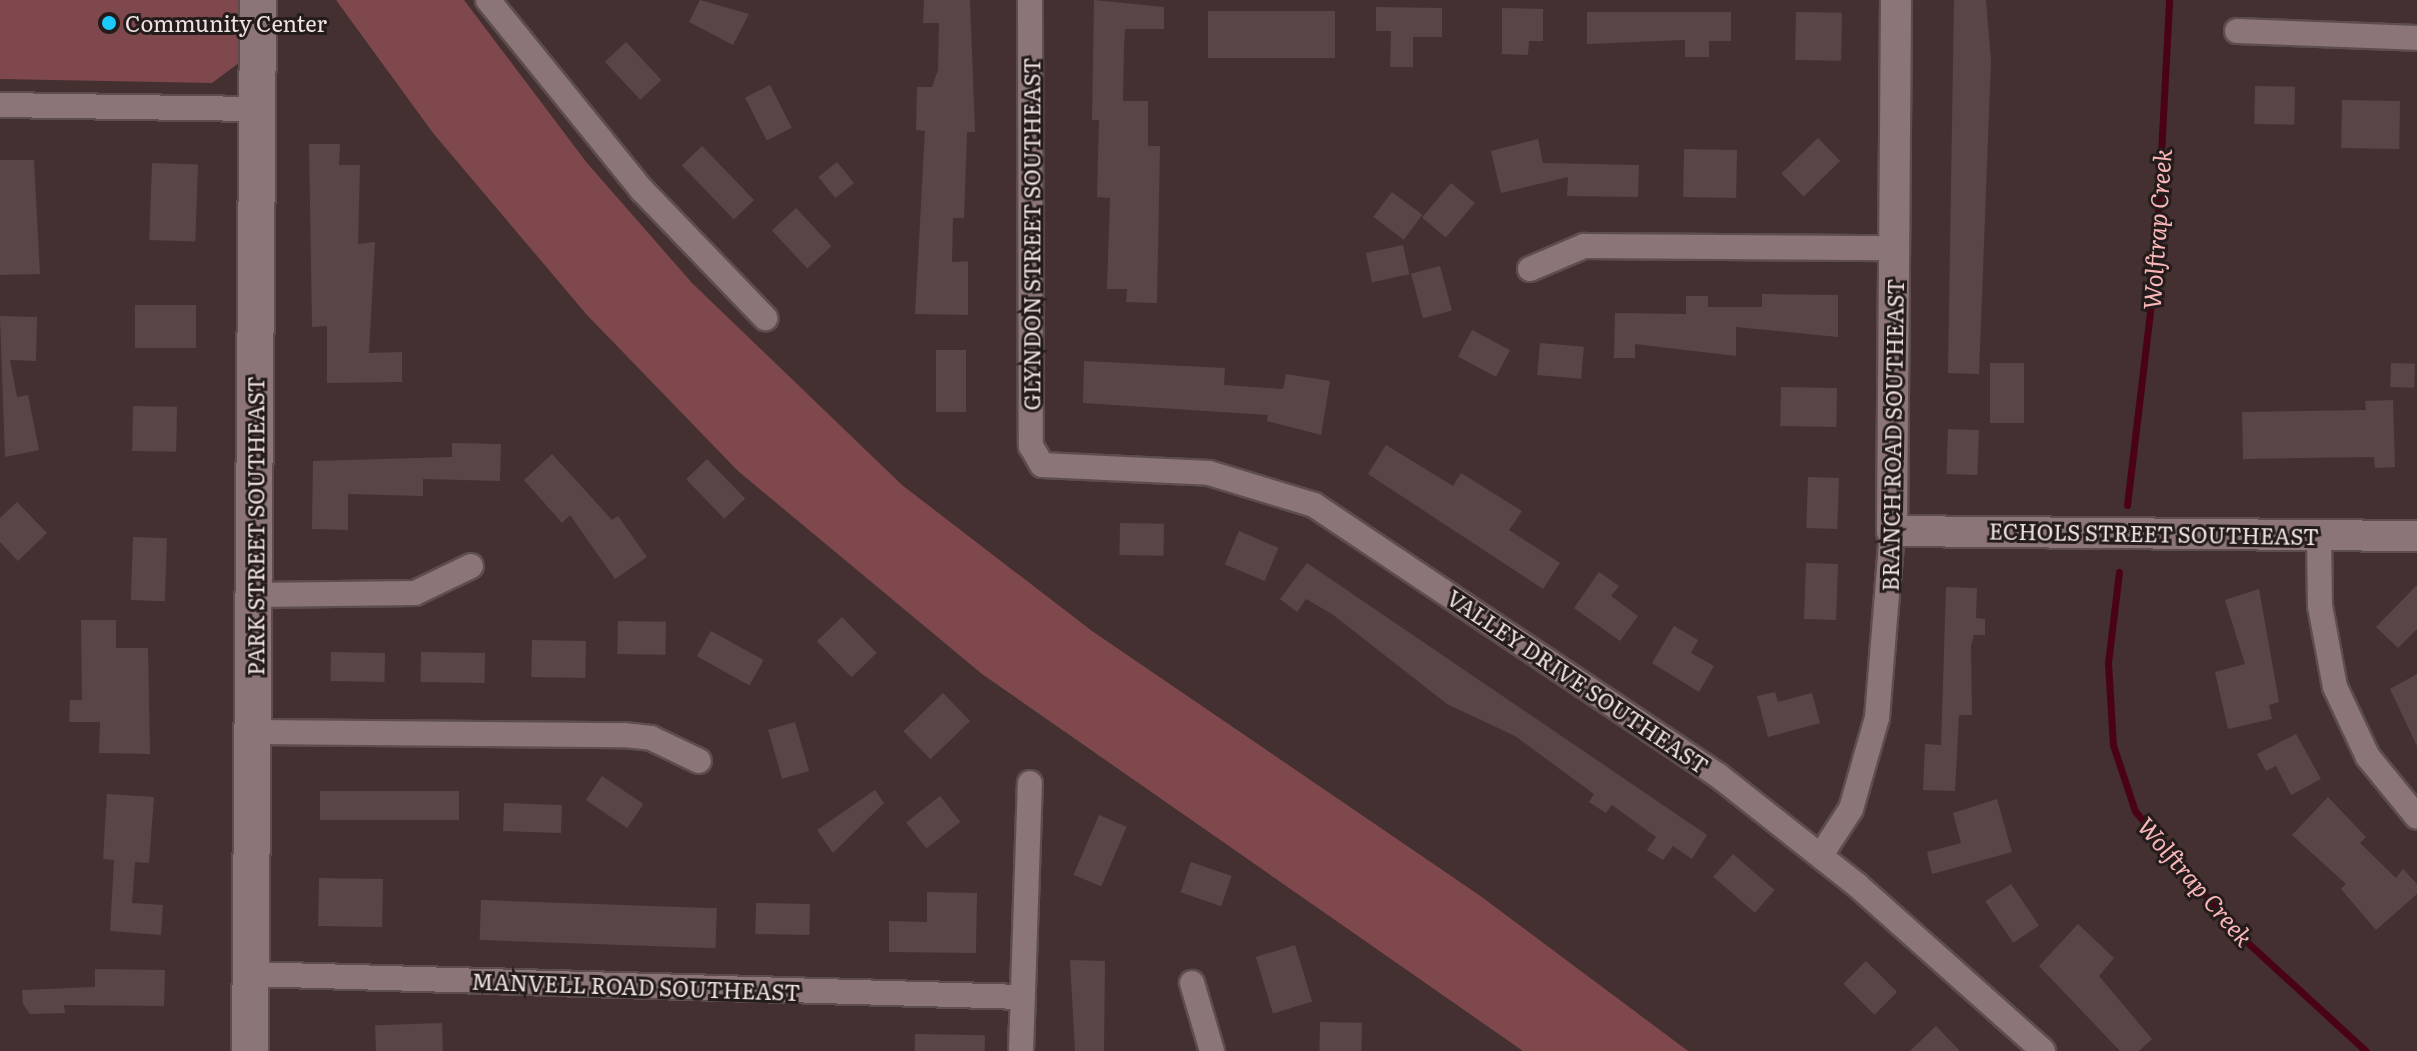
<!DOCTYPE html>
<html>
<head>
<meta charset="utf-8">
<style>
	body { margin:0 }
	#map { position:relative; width:2417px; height:1051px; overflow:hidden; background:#443031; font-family:Literata,serif }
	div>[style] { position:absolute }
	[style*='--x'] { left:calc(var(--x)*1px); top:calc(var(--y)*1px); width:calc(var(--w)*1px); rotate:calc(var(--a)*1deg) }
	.green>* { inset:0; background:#7f484d }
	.stream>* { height:7px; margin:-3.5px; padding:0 3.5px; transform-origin:3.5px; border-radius:3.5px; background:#4a0314 }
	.building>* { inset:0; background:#5a4546; transform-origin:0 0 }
	.roads { filter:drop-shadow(2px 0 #5e4d4e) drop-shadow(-2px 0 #5e4d4e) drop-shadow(0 2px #5e4d4e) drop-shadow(0 -2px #5e4d4e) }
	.minor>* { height:24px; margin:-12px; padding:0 12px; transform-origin:12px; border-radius:12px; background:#8c7576 }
	.tertiary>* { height:30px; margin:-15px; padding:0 15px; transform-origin:15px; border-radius:15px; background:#8c7576 }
	.secondary>* { height:36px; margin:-18px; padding:0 18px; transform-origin:18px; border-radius:18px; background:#8c7576 }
	.dots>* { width:22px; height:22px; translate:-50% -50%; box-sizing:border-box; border:4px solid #241b1b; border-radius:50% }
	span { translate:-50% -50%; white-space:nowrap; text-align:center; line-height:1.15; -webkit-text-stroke:6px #241b1b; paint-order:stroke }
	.poi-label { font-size:22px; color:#f1e3e4 }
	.left { translate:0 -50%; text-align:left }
	.street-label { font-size:22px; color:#f1e3e4 }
	.water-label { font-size:24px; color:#f9b7ba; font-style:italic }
</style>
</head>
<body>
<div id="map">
	<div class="green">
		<i style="clip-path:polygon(0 0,241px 0,240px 62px,212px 83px,0 79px)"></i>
		<i style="clip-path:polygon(336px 0,464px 0,587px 163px,692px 283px,902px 485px,1092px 631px,1479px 895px,1688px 1051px,1523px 1051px,982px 674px,738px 471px,587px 315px,433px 133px)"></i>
	</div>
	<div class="stream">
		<i style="--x:2127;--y:505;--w:238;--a:-83.2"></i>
		<i style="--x:2155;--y:269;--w:269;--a:-87"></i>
		<i style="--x:2119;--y:572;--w:92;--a:96.9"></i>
		<i style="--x:2108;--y:663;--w:82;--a:86.5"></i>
		<i style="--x:2113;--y:745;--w:70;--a:71.6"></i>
		<i style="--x:2135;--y:811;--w:158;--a:50.1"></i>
		<i style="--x:2236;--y:932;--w:176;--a:42.5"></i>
	</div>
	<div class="building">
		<i style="clip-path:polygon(700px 0,749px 14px,733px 45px,689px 22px)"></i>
		<i style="clip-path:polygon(924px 0,970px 0,975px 132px,967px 132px,964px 218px,953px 218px,952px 262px,968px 261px,968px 315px,915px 314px,925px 131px,916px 130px,917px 87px,932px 87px,938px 70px,939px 23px,923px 23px)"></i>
		<i style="clip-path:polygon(1094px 0,1164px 7px,1164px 29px,1125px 29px,1124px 46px,1123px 101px,1148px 101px,1148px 146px,1160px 146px,1157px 303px,1126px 302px,1127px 289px,1107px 289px,1110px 198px,1097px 197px,1099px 120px,1092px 120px)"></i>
		<i style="clip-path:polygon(1954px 0,1986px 0,1991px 60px,1979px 374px,1948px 373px)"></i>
		<i style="clip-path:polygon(1376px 7px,1442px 8px,1442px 37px,1413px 37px,1413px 67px,1390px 67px,1391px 31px,1376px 31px)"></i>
		<i style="clip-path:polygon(1502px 8px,1543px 9px,1543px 41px,1529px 41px,1528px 55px,1502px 54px)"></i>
		<i style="left:1335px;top:11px;width:47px;height:127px;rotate:90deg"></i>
		<i style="clip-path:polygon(1587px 12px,1731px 12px,1731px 41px,1709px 41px,1709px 57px,1685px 57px,1685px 40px,1587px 44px)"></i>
		<i style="left:1796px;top:12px;width:46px;height:48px;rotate:1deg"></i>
		<i style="left:626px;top:42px;width:52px;height:29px;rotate:47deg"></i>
		<i style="left:770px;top:85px;width:48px;height:28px;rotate:63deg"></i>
		<i style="left:2255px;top:86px;width:40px;height:38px;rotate:1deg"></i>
		<i style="left:2342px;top:100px;width:58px;height:48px;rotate:1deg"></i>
		<i style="left:1818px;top:138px;width:32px;height:51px;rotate:46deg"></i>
		<i style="clip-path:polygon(1538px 139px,1543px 163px,1639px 165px,1638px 197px,1567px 196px,1568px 177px,1501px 193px,1491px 151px)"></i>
		<i style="clip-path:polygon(309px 144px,340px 144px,339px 165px,360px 165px,358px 244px,375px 242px,369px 353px,402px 352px,402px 382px,327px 383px,327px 326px,312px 327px)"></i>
		<i style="left:702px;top:146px;width:75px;height:28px;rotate:46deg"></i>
		<i style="left:1684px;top:149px;width:53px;height:48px;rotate:1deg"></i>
		<i style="clip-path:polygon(0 160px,34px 160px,40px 274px,0 275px)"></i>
		<i style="left:837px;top:162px;width:27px;height:24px;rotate:51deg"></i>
		<i style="left:152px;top:163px;width:46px;height:77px;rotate:2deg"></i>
		<i style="left:1451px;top:183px;width:31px;height:45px;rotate:40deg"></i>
		<i style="left:1392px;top:192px;width:38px;height:31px;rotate:37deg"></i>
		<i style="left:796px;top:208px;width:52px;height:33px;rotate:47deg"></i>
		<i style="left:1403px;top:245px;width:30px;height:38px;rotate:78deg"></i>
		<i style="left:1440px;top:266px;width:46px;height:30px;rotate:75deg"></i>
		<i style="clip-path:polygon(1762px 294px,1838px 295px,1838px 337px,1736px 327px,1736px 356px,1635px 344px,1635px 358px,1614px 358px,1615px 313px,1686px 314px,1686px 296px,1708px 296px,1708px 307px,1762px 307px)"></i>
		<i style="left:196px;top:305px;width:43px;height:61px;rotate:90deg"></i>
		<i style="clip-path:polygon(0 316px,37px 317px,36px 361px,10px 360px,17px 397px,28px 395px,39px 450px,5px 457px)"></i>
		<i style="left:1472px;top:330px;width:43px;height:30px;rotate:28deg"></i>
		<i style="left:1540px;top:343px;width:44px;height:32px;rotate:5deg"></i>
		<i style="left:936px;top:350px;width:30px;height:62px"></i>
		<i style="clip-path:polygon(1084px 361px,1225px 368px,1224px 385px,1283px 389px,1286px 374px,1330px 381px,1321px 435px,1267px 421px,1268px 415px,1083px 403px)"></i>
		<i style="left:1990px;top:363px;width:34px;height:60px"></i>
		<i style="left:2391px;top:363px;width:24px;height:24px;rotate:2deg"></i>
		<i style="left:1781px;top:387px;width:56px;height:39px;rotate:1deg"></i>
		<i style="clip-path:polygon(2393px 400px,2395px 467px,2375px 468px,2374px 457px,2243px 459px,2242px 412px,2366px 410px,2365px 401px)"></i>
		<i style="left:133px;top:406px;width:44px;height:45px;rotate:1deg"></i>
		<i style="left:1948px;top:429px;width:31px;height:45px;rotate:2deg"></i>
		<i style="clip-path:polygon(452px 443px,501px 444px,500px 481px,423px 479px,423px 496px,348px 494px,348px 530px,312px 529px,313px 461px,452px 457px)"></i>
		<i style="clip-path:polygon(1386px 445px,1453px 486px,1461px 473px,1522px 511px,1509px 530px,1560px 563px,1543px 589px,1368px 474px)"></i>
		<i style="clip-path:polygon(552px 454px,612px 520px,618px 516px,647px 557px,615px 579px,570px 515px,562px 523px,524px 480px)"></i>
		<i style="left:707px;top:459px;width:55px;height:29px;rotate:46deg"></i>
		<i style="left:1808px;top:477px;width:31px;height:51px;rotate:2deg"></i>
		<i style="clip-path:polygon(17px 502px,47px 533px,18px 561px,0 542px,0 518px)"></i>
		<i style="left:1120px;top:523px;width:44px;height:32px;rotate:1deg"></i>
		<i style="left:1239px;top:531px;width:43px;height:36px;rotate:23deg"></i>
		<i style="left:133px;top:537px;width:34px;height:63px;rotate:2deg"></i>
		<i style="clip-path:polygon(1307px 563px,1707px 835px,1692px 859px,1673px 846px,1663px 860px,1647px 850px,1656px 837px,1612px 805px,1606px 813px,1589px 802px,1594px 794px,1515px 736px,1447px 704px,1332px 614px,1306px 599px,1297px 612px,1280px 599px)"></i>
		<i style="left:1806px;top:563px;width:32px;height:56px;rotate:2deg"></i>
		<i style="clip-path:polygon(1599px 572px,1619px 586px,1611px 596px,1638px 616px,1620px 641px,1574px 608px)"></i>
		<i style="clip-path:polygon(2417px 585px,2417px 629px,2398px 648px,2376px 627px)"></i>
		<i style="clip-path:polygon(1946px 587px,1977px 588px,1976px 618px,1985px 619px,1985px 635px,1974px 635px,1971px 646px,1972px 715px,1959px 715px,1955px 791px,1923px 790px,1925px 744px,1941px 745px)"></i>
		<i style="clip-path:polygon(2259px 589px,2279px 702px,2269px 705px,2272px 719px,2228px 729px,2215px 672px,2245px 664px,2225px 600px)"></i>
		<i style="left:842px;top:617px;width:50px;height:35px;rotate:46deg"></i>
		<i style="clip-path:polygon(81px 620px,116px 620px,116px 648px,148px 648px,150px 754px,99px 753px,100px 722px,69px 722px,70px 700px,82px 700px)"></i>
		<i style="left:618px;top:621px;width:48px;height:33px;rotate:1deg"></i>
		<i style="clip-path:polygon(1674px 626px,1698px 640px,1691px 653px,1714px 666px,1699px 692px,1652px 663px)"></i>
		<i style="left:711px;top:631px;width:60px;height:29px;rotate:29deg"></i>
		<i style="left:532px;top:640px;width:54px;height:37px;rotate:1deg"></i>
		<i style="left:331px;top:652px;width:54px;height:29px;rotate:1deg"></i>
		<i style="left:421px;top:652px;width:64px;height:30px;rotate:1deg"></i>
		<i style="clip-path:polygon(2417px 674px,2417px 746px,2390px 689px)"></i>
		<i style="clip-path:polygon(1775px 692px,1778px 702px,1812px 693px,1820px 723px,1768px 737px,1757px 696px)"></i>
		<i style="left:943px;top:693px;width:39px;height:55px;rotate:46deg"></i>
		<i style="left:795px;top:722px;width:51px;height:28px;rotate:74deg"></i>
		<i style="clip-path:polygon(2296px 734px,2321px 779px,2291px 795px,2276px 766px,2266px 771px,2257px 754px)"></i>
		<i style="left:602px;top:776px;width:50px;height:29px;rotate:34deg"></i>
		<i style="clip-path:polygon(875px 790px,884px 803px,833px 853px,817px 830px)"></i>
		<i style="left:459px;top:791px;width:29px;height:139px;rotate:90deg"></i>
		<i style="clip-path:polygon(107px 794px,154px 797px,149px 863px,135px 862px,132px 903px,163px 905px,161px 935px,110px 931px,114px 860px,103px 859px)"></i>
		<i style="left:940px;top:796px;width:33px;height:43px;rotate:52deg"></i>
		<i style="clip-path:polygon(2328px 797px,2366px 837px,2360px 843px,2396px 878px,2403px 869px,2417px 884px,2417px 894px,2376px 930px,2341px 889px,2346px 884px,2292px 835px)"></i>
		<i style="clip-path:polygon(1997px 799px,2012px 852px,1932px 874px,1927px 852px,1961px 843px,1953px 813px)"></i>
		<i style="left:504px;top:803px;width:58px;height:28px;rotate:2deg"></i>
		<i style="left:1099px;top:815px;width:30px;height:65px;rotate:23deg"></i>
		<i style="left:1733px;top:854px;width:55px;height:30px;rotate:41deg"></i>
		<i style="left:1191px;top:862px;width:43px;height:32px;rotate:19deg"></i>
		<i style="left:319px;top:878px;width:64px;height:48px;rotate:1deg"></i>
		<i style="left:2011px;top:884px;width:50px;height:31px;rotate:56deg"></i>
		<i style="clip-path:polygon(927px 892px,977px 893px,976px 953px,889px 952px,889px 921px,927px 922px)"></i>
		<i style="left:481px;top:900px;width:236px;height:40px;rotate:2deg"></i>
		<i style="left:756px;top:903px;width:54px;height:31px;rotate:1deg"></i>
		<i style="clip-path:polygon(2078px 924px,2114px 958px,2099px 976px,2152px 1039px,2139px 1051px,2120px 1051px,2039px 966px)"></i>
		<i style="left:1295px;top:945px;width:59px;height:41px;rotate:73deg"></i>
		<i style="clip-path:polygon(1070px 960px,1105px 961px,1104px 1051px,1075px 1051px)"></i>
		<i style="left:1866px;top:961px;width:44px;height:32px;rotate:45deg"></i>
		<i style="clip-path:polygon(95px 969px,165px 970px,164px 1006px,64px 1005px,65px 1013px,30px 1014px,23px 1004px,22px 990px,95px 987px)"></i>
		<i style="left:1320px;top:1022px;width:42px;height:29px;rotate:1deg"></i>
		<i style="left:442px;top:1023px;width:28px;height:67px;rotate:88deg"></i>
		<i style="clip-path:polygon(1936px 1026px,1960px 1051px,1910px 1051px)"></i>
		<i style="left:915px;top:1034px;width:70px;height:17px;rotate:1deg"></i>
	</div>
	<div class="roads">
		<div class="minor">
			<i style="--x:488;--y:0;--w:245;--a:51"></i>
			<i style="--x:642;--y:190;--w:178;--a:46.1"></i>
			<i style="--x:1030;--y:0;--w:446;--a:89.9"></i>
			<i style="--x:1031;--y:446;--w:22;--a:60"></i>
			<i style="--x:1042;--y:465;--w:167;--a:2.7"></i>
			<i style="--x:1209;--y:473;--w:110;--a:16.9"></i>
			<i style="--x:1314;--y:505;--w:487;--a:33.8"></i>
			<i style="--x:1719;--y:776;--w:176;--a:38.3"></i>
			<i style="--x:1857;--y:885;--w:249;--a:41.7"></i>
			<i style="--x:2237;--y:31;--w:180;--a:2.2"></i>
			<i style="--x:0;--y:105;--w:258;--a:0.9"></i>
			<i style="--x:1530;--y:269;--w:59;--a:-23.1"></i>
			<i style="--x:1584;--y:246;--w:310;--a:0.4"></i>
			<i style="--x:2319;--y:535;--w:71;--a:89.2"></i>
			<i style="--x:2320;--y:606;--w:82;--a:79.5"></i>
			<i style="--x:2335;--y:687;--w:77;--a:64.8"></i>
			<i style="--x:2368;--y:757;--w:77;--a:50.8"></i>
			<i style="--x:255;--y:595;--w:160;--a:-0.7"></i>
			<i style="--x:415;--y:593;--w:62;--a:-25.7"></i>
			<i style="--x:254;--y:732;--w:370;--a:0.5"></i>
			<i style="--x:624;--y:735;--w:27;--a:6"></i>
			<i style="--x:651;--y:738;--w:53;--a:25.6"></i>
			<i style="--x:1821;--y:855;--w:55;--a:-56.9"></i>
			<i style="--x:1851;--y:809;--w:95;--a:-74.1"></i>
			<i style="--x:1877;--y:718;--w:188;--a:-85.4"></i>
			<i style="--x:251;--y:974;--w:770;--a:1.71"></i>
			<i style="--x:1192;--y:983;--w:71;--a:73.6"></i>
			<i style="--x:1021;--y:1051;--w:268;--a:-88.1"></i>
		</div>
		<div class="tertiary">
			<i style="--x:1896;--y:0;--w:531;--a:90.43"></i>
			<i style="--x:1892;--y:531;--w:525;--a:0.55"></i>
		</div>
		<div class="secondary">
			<i style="--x:250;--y:1051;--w:1051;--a:-89.56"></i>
		</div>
	</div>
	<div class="dots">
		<i style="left:109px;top:23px;background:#1bc9fc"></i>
	</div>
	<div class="poi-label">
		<span class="left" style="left:125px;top:23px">Community Center</span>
	</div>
	<div class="street-label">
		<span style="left:1031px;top:234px;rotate:-90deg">GLYNDON STREET SOUTHEAST</span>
		<span style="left:1892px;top:435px;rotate:-89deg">BRANCH ROAD SOUTHEAST</span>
		<span style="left:255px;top:526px;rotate:-90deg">PARK STREET SOUTHEAST</span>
		<span style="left:2154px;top:533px;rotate:1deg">ECHOLS STREET SOUTHEAST</span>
		<span style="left:1578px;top:681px;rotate:34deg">VALLEY DRIVE SOUTHEAST</span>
		<span style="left:636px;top:986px;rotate:2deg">MANVELL ROAD SOUTHEAST</span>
	</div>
	<div class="water-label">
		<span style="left:2156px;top:229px;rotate:-86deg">Wolftrap Creek</span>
		<span style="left:2196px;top:881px;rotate:49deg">Wolftrap Creek</span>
	</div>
</div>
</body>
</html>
